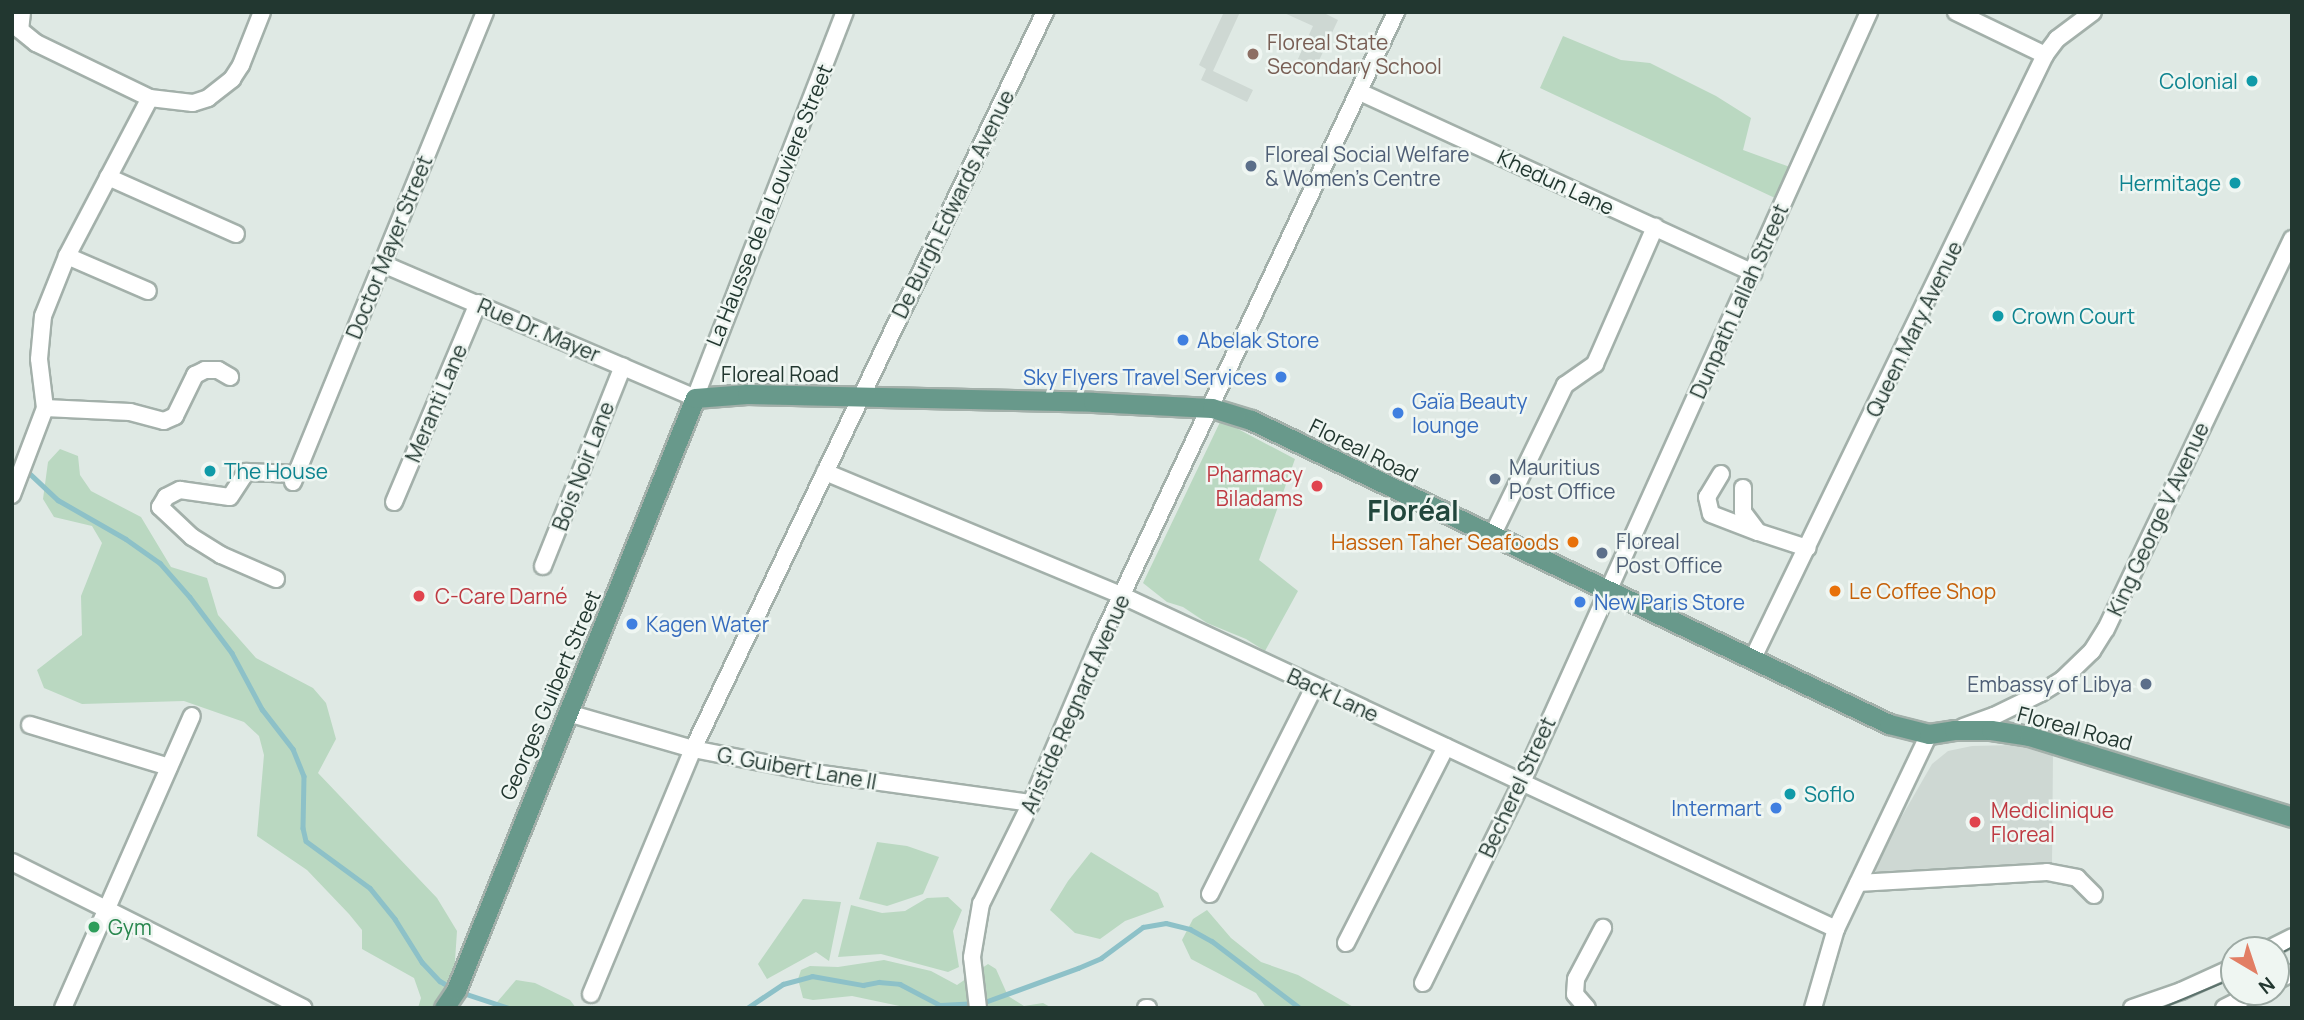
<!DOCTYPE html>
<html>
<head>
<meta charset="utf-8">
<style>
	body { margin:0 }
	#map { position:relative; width:2304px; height:1020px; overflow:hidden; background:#dfe9e4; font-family:Manrope,sans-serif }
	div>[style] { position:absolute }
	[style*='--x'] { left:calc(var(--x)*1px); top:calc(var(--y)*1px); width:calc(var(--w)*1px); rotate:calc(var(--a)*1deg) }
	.built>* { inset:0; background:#ced8d3 }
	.green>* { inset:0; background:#bad8c1 }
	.stream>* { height:4.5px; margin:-2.25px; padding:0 2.25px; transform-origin:2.25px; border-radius:2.25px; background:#8dc1c8 }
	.roads { filter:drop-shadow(2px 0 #a3b0aa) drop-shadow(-2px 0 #a3b0aa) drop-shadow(0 2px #a3b0aa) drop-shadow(0 -2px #a3b0aa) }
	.minor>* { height:16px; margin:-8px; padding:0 8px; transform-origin:8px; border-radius:8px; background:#fff }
	.major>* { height:19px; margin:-9.5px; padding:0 9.5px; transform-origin:9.5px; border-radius:9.5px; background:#68998b }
	.tram>* { height:2px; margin:-1px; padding:0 1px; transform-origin:1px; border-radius:1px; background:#5c726c }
	.dots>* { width:19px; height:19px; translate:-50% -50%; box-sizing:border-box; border:4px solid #eff6f2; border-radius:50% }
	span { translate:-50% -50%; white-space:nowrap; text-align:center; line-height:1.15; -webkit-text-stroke:5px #eff6f2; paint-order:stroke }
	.education-label { font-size:21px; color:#785e54 }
	.left { translate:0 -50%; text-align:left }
	.culture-label { font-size:21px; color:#0d838f }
	.right { translate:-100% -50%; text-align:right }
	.service-label { font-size:21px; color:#4e5e75 }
	.street-label { font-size:21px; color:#223730 }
	.shop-label { font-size:21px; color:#366cbe }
	.health-label { font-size:21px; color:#be3a42 }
	.food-label { font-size:21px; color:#c56008 }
	.leisure-label { font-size:21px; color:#27864d }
	.district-label { font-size:28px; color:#21463c; font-weight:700 }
	.frame { position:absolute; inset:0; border:14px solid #223730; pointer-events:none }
	.north { position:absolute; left:2220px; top:936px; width:70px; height:70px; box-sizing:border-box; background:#eff6f2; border:2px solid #9daaa4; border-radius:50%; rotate:141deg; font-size:19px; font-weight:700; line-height:28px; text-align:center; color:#223730 }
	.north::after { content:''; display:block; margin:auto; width:24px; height:32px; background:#e27e64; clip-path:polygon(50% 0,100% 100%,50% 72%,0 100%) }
</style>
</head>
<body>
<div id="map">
	<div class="built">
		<i style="clip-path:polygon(1224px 12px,1240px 12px,1213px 71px,1253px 90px,1247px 102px,1201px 80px,1206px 69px,1199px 65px)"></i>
		<i style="clip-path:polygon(1282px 12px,1322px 12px,1338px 20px,1315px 69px,1297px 61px,1313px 26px)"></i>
		<i style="clip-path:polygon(2013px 745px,2053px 753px,2052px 864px,1886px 878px,1876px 874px,1875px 863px,1932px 764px,1948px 751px,1972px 746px)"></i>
	</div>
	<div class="green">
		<i style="clip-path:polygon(1563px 36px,1621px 60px,1650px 63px,1716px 96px,1751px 118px,1743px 150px,1790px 167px,1775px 198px,1540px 88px)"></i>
		<i style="clip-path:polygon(1221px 420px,1295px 459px,1259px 560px,1298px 591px,1265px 651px,1246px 639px,1207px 623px,1183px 607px,1167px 602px,1143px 583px)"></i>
		<i style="clip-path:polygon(60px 449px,78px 456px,80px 475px,91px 491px,141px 517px,171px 567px,207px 578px,218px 615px,256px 658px,313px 688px,326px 703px,336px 739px,318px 773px,437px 898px,457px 931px,453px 991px,442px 1008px,418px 1008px,421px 998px,414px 978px,362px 949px,362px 930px,349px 914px,307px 870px,257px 836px,264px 755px,259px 736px,244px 722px,184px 701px,82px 704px,44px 688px,37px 670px,82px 635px,81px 596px,102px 543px,92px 526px,54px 517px,43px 499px,48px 462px)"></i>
		<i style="clip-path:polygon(877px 842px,907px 846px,939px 857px,923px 894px,887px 906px,859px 899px)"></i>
		<i style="clip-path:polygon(1091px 852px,1158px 893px,1164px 907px,1125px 921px,1100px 939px,1075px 933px,1050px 910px,1068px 881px)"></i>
		<i style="clip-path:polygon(948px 897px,962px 910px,953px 931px,959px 967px,948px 972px,881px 954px,838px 957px,851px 905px,882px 913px,905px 911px,927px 898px)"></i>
		<i style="clip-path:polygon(803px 899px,841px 902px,829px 961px,816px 952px,767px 979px,758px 964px)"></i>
		<i style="clip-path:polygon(1207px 910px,1231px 938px,1261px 962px,1298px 975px,1355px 1008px,1266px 1008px,1256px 993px,1191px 959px,1182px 940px,1193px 919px)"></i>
		<i style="clip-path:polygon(884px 960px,931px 971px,957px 985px,988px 964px,996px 969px,1008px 996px,1024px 1006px,1043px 1003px,1052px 1008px,909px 1008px,852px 996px,813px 1000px,803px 998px,798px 979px,801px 970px,810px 966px,838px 967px)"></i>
		<i style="clip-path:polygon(516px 980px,535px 983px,570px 1000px,576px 1008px,492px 1008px)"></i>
	</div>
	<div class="stream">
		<i style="--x:26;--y:470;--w:44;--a:43.2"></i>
		<i style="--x:58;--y:500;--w:78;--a:29.8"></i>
		<i style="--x:126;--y:539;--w:42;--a:35.2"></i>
		<i style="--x:160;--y:563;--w:45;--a:48.6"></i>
		<i style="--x:190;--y:597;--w:70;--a:53.1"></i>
		<i style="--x:232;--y:653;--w:64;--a:61.8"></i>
		<i style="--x:262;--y:709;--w:51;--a:52.2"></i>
		<i style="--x:293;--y:749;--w:29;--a:68"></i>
		<i style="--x:304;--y:776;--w:52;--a:91.1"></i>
		<i style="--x:303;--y:828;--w:13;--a:77"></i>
		<i style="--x:306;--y:841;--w:79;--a:36.3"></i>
		<i style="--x:370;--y:888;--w:40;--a:51"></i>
		<i style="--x:395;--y:919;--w:51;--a:57.9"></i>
		<i style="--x:422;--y:962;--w:26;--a:47"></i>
		<i style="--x:440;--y:981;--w:14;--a:30"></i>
		<i style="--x:460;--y:992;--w:52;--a:18.1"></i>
		<i style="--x:982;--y:1003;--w:102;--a:-20"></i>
		<i style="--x:1078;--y:968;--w:25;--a:-23"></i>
		<i style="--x:1101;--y:958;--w:52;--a:-36.4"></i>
		<i style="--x:1143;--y:927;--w:23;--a:-10"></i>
		<i style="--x:1166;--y:923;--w:25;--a:14"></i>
		<i style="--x:1190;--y:929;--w:25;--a:29"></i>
		<i style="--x:1212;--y:941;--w:111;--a:37.3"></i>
		<i style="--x:747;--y:1008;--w:43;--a:-33.7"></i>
		<i style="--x:783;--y:984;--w:30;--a:-15"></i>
		<i style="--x:812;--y:976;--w:52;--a:10"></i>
		<i style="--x:863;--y:985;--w:16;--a:-11"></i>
		<i style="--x:879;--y:982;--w:21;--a:5"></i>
		<i style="--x:900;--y:984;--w:45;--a:27.7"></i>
		<i style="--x:940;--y:1005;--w:33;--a:-3"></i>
	</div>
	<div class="roads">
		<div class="minor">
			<i style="--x:22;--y:12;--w:18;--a:96"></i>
			<i style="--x:20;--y:30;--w:21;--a:39"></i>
			<i style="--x:36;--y:43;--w:127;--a:25.8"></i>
			<i style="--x:150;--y:98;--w:43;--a:6.6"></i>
			<i style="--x:193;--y:103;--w:16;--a:-18"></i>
			<i style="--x:208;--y:98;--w:31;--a:-38"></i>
			<i style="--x:232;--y:79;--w:17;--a:-57"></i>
			<i style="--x:241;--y:65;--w:57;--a:-68.4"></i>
			<i style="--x:1956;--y:12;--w:99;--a:25.8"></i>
			<i style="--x:1360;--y:92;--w:433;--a:24.7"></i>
			<i style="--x:108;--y:177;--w:140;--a:24"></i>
			<i style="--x:67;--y:256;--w:88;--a:23.4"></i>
			<i style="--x:383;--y:264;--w:340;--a:23.2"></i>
			<i style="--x:695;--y:398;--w:414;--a:-68.8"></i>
			<i style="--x:45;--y:408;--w:85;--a:2.7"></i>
			<i style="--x:130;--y:412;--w:35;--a:15"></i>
			<i style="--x:164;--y:421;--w:12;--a:-24"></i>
			<i style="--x:175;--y:416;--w:46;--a:-64"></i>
			<i style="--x:195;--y:375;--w:11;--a:-27"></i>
			<i style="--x:205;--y:370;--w:13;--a:0"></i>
			<i style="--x:218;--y:370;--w:14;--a:30"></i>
			<i style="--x:825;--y:472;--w:323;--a:22.6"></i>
			<i style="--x:1123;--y:596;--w:787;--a:25.03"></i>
			<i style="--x:1721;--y:474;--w:27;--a:121"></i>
			<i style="--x:1707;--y:497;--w:17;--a:77"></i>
			<i style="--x:1711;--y:514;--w:50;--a:21"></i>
			<i style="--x:293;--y:482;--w:508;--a:-67.78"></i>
			<i style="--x:1743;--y:488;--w:24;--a:90"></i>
			<i style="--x:1743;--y:512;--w:25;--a:53"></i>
			<i style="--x:1758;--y:532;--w:52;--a:18.1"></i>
			<i style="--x:12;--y:495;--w:93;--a:-69.2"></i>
			<i style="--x:45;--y:408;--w:49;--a:-97"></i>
			<i style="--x:39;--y:359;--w:43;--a:-84.7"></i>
			<i style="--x:43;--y:316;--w:65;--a:-68.2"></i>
			<i style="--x:67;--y:256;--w:178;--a:-62.3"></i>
			<i style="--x:394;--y:502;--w:216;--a:-67.1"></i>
			<i style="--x:1492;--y:536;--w:168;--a:-64.2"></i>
			<i style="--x:1565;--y:385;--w:37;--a:-35"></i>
			<i style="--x:1595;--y:364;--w:150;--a:-66.3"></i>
			<i style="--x:543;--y:566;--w:215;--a:-68.2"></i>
			<i style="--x:276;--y:579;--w:60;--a:-156.4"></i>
			<i style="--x:221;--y:555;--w:34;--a:-148"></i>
			<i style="--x:192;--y:537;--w:44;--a:-136.8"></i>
			<i style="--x:160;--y:507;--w:12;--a:-59"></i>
			<i style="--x:166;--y:497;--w:16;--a:-27"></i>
			<i style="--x:180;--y:490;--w:50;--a:8"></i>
			<i style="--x:230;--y:497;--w:30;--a:-57"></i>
			<i style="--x:246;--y:472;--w:50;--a:2.3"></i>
			<i style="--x:1752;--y:660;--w:672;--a:-64.16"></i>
			<i style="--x:2045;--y:55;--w:20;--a:-53"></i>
			<i style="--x:2057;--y:39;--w:45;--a:-36.9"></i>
			<i style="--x:568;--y:713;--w:130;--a:16.1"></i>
			<i style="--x:693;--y:749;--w:131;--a:11"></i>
			<i style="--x:822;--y:774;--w:211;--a:7.9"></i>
			<i style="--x:30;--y:725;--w:145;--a:16.8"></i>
			<i style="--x:1963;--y:727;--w:33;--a:-20"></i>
			<i style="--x:1994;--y:716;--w:52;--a:-26.1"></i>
			<i style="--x:2041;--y:693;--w:25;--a:-32"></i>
			<i style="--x:2062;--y:680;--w:42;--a:-44"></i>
			<i style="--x:2092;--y:651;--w:26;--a:-58"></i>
			<i style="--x:2106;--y:629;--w:432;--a:-64.5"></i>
			<i style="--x:12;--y:862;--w:326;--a:26.6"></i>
			<i style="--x:1858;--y:883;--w:189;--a:-3.3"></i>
			<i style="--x:2047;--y:872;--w:31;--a:11"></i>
			<i style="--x:2077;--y:878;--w:24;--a:45"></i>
			<i style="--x:1210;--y:894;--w:232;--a:-63.3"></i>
			<i style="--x:1346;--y:943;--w:220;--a:-63"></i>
			<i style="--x:2267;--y:950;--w:28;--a:-27"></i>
			<i style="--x:2276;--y:981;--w:18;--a:-27"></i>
			<i style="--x:1423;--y:983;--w:224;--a:-63.8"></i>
			<i style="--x:1522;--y:782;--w:845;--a:-65.74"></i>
			<i style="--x:591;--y:994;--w:265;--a:-67.4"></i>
			<i style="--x:693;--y:749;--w:817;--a:-64.47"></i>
			<i style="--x:63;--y:1008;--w:319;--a:-66.2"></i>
			<i style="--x:978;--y:1008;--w:51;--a:-96.7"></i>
			<i style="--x:972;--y:957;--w:54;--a:-80.4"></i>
			<i style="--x:981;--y:904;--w:113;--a:-63.7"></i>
			<i style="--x:1031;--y:803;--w:178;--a:-66.9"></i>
			<i style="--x:1101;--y:639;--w:693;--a:-64.8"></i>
			<i style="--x:1146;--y:1008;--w:2;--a:0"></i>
			<i style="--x:1587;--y:1008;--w:18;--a:-131"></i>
			<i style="--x:1575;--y:994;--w:15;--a:-86"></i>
			<i style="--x:1576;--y:979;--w:58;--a:-62.1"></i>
			<i style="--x:1813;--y:1008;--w:82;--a:-73.8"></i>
			<i style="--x:1836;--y:929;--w:216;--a:-64.5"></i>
			<i style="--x:2132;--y:1008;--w:52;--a:-19.1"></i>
			<i style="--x:2181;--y:991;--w:58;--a:-24.4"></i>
			<i style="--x:2224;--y:1008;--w:35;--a:-27"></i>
		</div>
		<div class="major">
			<i style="--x:444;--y:1008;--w:22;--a:-56"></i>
			<i style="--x:456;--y:990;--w:638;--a:-68.02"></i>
			<i style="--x:695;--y:398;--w:52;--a:-4.4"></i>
			<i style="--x:747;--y:394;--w:346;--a:1.3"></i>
			<i style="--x:1093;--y:402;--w:119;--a:2.9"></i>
			<i style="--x:1212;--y:408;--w:41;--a:17.1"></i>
			<i style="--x:1251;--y:420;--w:707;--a:25.48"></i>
			<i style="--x:1889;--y:724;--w:41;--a:14"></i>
			<i style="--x:1929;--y:734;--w:25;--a:-9"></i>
			<i style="--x:1954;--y:730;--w:37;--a:0"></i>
			<i style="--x:1991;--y:730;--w:38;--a:9"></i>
			<i style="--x:2029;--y:736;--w:275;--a:17.1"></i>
		</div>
	</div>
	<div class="tram">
		<i style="--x:2276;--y:956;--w:18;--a:-29"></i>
		<i style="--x:2162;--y:1008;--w:78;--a:-22.6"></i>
	</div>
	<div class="dots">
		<i style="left:1253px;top:54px;background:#8d6e63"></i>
		<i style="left:2252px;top:81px;background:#0f9aa8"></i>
		<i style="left:1251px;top:166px;background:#5c6f8a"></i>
		<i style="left:2235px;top:183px;background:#0f9aa8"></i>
		<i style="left:1998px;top:316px;background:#0f9aa8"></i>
		<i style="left:1183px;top:340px;background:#3f7fe0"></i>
		<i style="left:1281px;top:377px;background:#3f7fe0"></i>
		<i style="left:1398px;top:413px;background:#3f7fe0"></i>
		<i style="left:210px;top:471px;background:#0f9aa8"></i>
		<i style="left:1495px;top:479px;background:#5c6f8a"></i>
		<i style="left:1317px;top:486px;background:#e0444e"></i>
		<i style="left:1573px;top:542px;background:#e8710a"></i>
		<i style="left:1602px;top:553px;background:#5c6f8a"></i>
		<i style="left:1835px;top:591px;background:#e8710a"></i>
		<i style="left:419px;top:596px;background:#e0444e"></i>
		<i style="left:1580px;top:602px;background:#3f7fe0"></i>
		<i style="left:632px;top:624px;background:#3f7fe0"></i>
		<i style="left:2146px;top:684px;background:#5c6f8a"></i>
		<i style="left:1790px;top:794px;background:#0f9aa8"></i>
		<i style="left:1776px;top:808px;background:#3f7fe0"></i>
		<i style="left:1975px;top:822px;background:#e0444e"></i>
		<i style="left:94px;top:927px;background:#2e9e5b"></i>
	</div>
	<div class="education-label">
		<span class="left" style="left:1267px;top:54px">Floreal State<br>Secondary School</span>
	</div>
	<div class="culture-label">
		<span class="right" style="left:2238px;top:81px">Colonial</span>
		<span class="right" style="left:2221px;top:183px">Hermitage</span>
		<span class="left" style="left:2012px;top:316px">Crown Court</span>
		<span class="left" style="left:224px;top:471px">The House</span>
		<span class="left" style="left:1804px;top:794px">Soflo</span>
	</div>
	<div class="service-label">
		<span class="left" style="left:1265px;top:166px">Floreal Social Welfare<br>&amp; Women's Centre</span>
		<span class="left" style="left:1509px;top:479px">Mauritius<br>Post Office</span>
		<span class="left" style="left:1616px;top:553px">Floreal<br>Post Office</span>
		<span class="right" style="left:2132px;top:684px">Embassy of Libya</span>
	</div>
	<div class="street-label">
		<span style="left:1556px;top:182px;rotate:25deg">Khedun Lane</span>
		<span style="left:953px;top:204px;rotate:-64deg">De Burgh Edwards Avenue</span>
		<span style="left:769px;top:205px;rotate:-68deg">La Hausse de la Louviere Street</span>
		<span style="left:389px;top:247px;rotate:-68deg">Doctor Mayer Street</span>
		<span style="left:1739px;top:301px;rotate:-66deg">Dunpath Lallah Street</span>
		<span style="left:1914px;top:329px;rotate:-64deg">Queen Mary Avenue</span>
		<span style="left:539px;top:330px;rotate:23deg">Rue Dr. Mayer</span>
		<span style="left:780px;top:374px">Floreal Road</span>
		<span style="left:436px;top:403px;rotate:-67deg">Meranti Lane</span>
		<span style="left:1364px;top:450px;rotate:26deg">Floreal Road</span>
		<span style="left:583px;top:466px;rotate:-69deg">Bois Noir Lane</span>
		<span style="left:2158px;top:519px;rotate:-65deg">King George V Avenue</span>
		<span style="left:550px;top:695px;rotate:-67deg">Georges Guibert Street</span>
		<span style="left:1333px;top:695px;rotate:25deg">Back Lane</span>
		<span style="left:1075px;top:704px;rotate:-66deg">Aristide Regnard Avenue</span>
		<span style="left:2075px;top:728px;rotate:15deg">Floreal Road</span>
		<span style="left:797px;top:768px;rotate:10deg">G. Guibert Lane II</span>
		<span style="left:1517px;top:787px;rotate:-65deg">Becherel Street</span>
	</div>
	<div class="shop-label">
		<span class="left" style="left:1197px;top:340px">Abelak Store</span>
		<span class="right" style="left:1267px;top:377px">Sky Flyers Travel Services</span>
		<span class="left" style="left:1412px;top:413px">Gaïa Beauty<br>lounge</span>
		<span class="left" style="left:1594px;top:602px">New Paris Store</span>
		<span class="left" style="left:646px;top:624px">Kagen Water</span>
		<span class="right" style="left:1762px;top:808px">Intermart</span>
	</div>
	<div class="health-label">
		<span class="right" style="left:1303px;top:486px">Pharmacy<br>Biladams</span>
		<span class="left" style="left:435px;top:596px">C-Care Darné</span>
		<span class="left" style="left:1991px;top:822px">Mediclinique<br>Floreal</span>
	</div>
	<div class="food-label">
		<span class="right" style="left:1559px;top:542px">Hassen Taher Seafoods</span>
		<span class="left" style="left:1849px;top:591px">Le Coffee Shop</span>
	</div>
	<div class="leisure-label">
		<span class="left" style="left:108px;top:927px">Gym</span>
	</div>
	<div class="district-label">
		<span style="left:1413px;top:510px">Floréal</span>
	</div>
	<div class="frame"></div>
	<div class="north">N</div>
</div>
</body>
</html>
